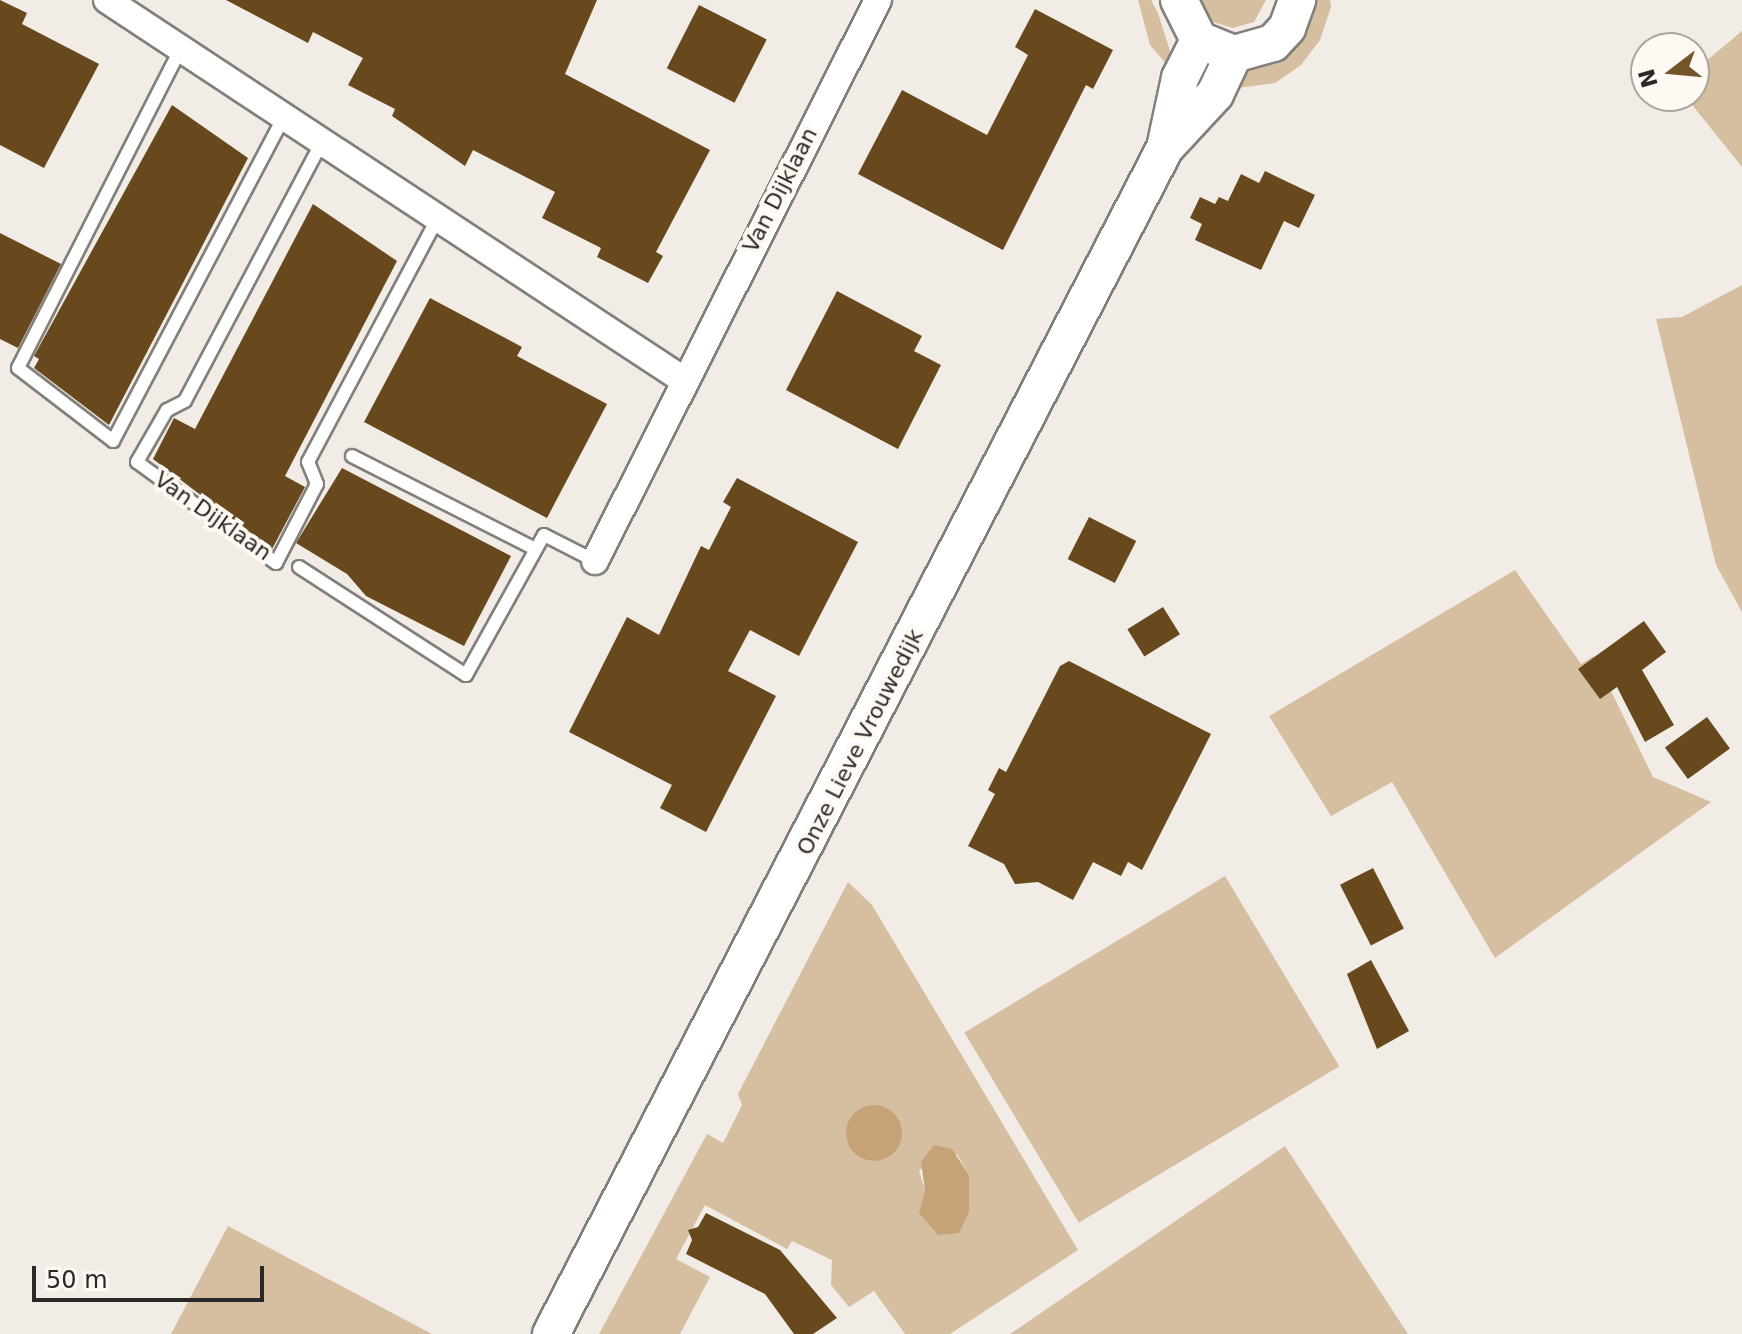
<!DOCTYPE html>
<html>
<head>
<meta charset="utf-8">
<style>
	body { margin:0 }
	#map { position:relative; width:1742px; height:1334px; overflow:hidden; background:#f1ece6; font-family:"DejaVu Sans",sans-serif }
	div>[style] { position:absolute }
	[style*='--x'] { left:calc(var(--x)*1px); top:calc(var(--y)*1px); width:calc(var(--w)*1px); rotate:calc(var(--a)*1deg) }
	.green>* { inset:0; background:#d6bea0; transform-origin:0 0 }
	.water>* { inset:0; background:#c6a376 }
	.round { border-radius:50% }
	.building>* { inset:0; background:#68491d; transform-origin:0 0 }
	.roads { filter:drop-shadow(2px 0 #837f7a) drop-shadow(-2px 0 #837f7a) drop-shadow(0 2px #837f7a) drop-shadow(0 -2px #837f7a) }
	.service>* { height:12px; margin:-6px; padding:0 6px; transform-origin:6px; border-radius:6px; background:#fff }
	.minor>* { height:26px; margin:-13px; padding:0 13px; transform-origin:13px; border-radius:13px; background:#fff }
	.secondary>* { height:36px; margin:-18px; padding:0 18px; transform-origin:18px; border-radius:18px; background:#fff }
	span { translate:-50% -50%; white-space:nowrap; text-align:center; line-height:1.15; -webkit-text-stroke:8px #fef9f3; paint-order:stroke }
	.street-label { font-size:22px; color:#2b2927 }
	.north { position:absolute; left:1630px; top:32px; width:80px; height:80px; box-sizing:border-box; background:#fef9f3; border:2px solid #aaa6a1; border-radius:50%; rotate:254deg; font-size:22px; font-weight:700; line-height:32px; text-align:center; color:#2b2927 }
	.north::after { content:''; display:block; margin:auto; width:28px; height:36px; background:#735529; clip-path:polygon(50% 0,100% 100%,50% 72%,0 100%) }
	.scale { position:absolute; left:32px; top:1266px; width:232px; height:36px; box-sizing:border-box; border:4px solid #2b2927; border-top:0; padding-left:10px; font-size:24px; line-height:28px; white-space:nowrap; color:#2b2927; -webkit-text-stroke:6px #fef9f3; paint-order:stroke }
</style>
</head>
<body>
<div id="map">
	<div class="green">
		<i style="clip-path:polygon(1138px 0,1151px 0,1158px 13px,1170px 51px,1167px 65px,1150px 45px)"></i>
		<i style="clip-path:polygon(1200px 0,1266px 0,1254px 22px,1233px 28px,1213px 22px)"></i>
		<i style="clip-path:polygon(1306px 0,1330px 0,1331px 7px,1320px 40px,1301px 65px,1275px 83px,1222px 90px,1242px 71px,1270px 62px)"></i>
		<i style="clip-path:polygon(1742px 31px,1742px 167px,1685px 96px,1694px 96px,1694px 58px,1700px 66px)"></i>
		<i style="clip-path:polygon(1742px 285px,1742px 612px,1716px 565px,1656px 319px,1682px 317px)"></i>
		<i style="clip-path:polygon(1515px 570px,1581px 664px,1594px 656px,1653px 777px,1711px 802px,1495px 958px,1392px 782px,1331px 816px,1269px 716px)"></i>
		<i style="left:1225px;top:876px;width:222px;height:304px;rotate:59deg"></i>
		<i style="clip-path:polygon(evenodd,848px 882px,872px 905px,1078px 1250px,950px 1334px,905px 1334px,874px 1291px,849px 1307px,831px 1285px,832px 1260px,792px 1241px,787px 1249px,705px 1205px,676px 1259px,710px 1277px,680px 1334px,599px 1334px,707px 1134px,723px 1143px,742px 1105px,738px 1094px,848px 882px,957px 1154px,969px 1175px,925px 1191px,919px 1170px,957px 1154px)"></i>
		<i style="clip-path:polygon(1285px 1146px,1408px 1334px,1010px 1334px)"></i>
		<i style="clip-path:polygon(228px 1226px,432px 1334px,171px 1334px)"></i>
	</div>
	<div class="water">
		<i class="round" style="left:846px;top:1105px;width:56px;height:56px"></i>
		<i style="clip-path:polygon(934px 1145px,952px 1149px,969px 1175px,969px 1212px,959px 1233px,938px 1235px,919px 1213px,925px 1191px,921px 1162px)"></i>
	</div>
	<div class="building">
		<i style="clip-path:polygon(0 0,27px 13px,22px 24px,99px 64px,44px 168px,0 145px)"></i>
		<i style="clip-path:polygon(226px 0,597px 0,565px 74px,710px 150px,656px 252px,663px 256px,648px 283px,597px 257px,601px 248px,542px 218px,555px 192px,473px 150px,465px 166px,392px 116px,395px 109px,348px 85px,363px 58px,313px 32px,308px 43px)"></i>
		<i style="left:699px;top:5px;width:76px;height:71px;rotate:27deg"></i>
		<i style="clip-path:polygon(1035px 9px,1113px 50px,1093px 89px,1086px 85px,1003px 250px,858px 174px,902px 90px,987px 135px,1028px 55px,1015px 47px)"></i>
		<i style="clip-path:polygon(172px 105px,248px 158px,109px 425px,34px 368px,39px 359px,34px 356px)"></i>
		<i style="clip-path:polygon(1265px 171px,1315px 195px,1299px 228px,1284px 221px,1261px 270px,1195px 240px,1202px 224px,1190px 218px,1200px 197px,1215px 204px,1219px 197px,1228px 201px,1241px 174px,1259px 183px)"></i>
		<i style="clip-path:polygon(313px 204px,397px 261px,285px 476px,305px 487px,272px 549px,153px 459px,174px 418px,195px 429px)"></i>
		<i style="clip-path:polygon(0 233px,61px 264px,18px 348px,0 339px)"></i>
		<i style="clip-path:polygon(837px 291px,922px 336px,914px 351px,941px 365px,898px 449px,786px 390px)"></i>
		<i style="clip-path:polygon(430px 298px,522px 347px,517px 356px,607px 404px,547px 518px,364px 422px)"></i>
		<i style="clip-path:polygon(342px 468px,511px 556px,464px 646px,366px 596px,347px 574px,296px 543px)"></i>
		<i style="clip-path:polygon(737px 478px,858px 542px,799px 656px,750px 630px,728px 671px,776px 696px,706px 832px,660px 808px,672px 785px,569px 732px,627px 617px,659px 635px,701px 546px,709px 550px,731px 507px,723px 502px)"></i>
		<i style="left:1089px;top:517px;width:53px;height:47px;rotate:27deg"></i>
		<i style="left:1163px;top:607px;width:32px;height:42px;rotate:58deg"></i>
		<i style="clip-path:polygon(1644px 621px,1666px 652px,1642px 670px,1674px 725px,1645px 742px,1617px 687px,1600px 699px,1578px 669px)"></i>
		<i style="clip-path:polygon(1069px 661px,1211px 734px,1142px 870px,1128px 862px,1121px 876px,1093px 862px,1073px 900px,1038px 882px,1015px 884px,1004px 864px,968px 846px,995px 794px,988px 790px,999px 768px,1006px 772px,1060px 666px)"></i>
		<i style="left:1707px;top:717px;width:39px;height:52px;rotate:54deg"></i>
		<i style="left:1373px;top:868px;width:68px;height:37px;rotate:63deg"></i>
		<i style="clip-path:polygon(1371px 960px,1409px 1031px,1377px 1049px,1347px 974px)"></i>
		<i style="clip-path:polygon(706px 1213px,780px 1250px,837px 1318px,813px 1334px,794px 1334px,765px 1294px,686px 1254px,692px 1240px,688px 1230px,698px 1227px)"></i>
	</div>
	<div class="roads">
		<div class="service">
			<i style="--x:181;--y:48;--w:359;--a:117"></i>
			<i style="--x:18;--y:368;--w:120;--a:37.5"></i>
			<i style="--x:113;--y:441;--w:369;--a:-62.2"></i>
			<i style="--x:323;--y:140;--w:295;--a:117.9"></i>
			<i style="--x:185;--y:401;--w:20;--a:153"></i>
			<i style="--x:167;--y:410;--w:60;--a:120"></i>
			<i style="--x:137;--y:462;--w:172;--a:36"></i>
			<i style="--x:276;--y:563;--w:89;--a:-62.6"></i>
			<i style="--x:317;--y:484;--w:24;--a:-112"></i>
			<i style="--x:308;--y:462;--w:277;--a:-62"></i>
			<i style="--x:352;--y:456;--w:201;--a:26.9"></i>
			<i style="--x:299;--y:567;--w:199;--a:32.9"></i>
			<i style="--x:466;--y:675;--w:160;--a:-60.9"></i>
			<i style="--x:544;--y:535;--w:57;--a:27"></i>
		</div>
		<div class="minor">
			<i style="--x:107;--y:0;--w:689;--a:33.39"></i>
			<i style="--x:595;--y:561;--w:628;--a:-63.23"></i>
		</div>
		<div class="secondary">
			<i style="--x:1179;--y:0;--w:45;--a:63.4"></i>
			<i style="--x:1199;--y:40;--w:38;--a:22"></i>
			<i style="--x:1234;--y:54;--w:41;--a:-15.8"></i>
			<i style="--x:1273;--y:43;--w:21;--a:-47"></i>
			<i style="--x:1287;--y:28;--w:30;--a:-70"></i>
			<i style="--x:1165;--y:148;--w:74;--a:-47.2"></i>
			<i style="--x:1215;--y:94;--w:44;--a:-64.6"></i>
			<i style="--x:551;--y:1334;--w:1336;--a:-62.63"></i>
			<i style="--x:1165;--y:148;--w:72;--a:-77.9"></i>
			<i style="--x:1180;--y:78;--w:42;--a:-63.4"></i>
		</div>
	</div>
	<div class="street-label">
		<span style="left:780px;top:190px;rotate:-63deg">Van Dijklaan</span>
		<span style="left:213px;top:516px;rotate:35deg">Van Dijklaan</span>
		<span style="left:860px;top:742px;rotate:-63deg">Onze Lieve Vrouwedijk</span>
	</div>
	<div class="north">N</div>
	<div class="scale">50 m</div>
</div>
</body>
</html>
